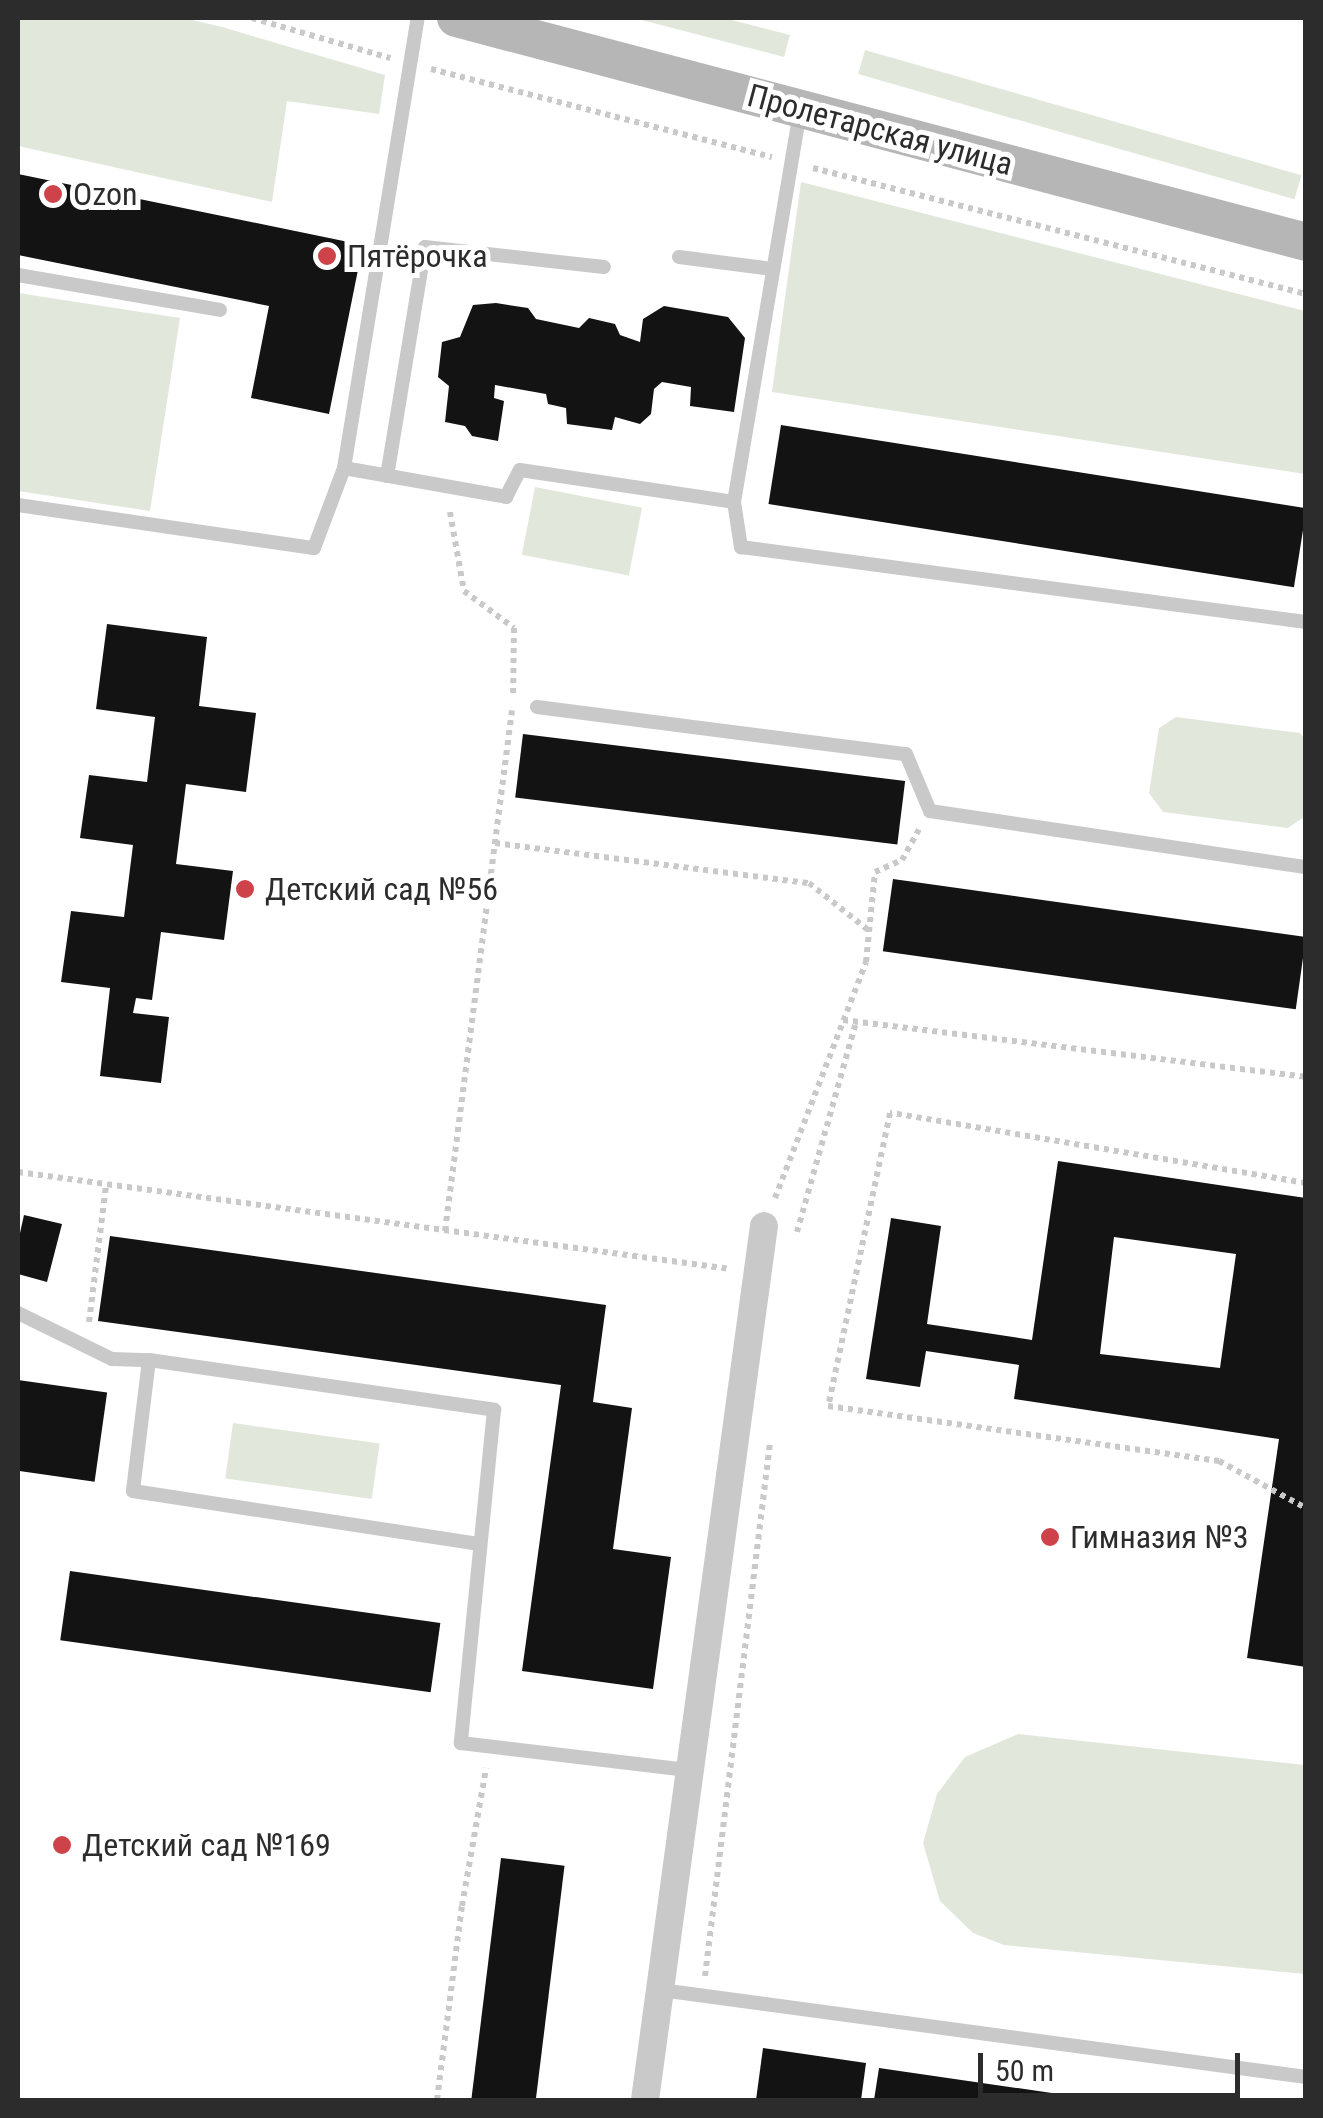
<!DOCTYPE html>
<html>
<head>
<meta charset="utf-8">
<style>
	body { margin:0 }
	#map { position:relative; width:1323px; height:2118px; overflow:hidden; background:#fff; font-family:"Roboto Condensed",sans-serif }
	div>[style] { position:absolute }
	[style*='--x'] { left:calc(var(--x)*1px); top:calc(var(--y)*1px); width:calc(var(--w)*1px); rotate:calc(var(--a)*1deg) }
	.green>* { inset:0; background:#e1e8db; transform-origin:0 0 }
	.building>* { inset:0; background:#131313; transform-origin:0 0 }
	.path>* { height:6px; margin-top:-3px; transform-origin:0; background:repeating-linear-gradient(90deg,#c9c9c9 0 5px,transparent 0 10px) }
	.service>* { height:14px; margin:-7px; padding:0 7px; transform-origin:7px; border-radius:7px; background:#c9c9c9 }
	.minor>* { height:28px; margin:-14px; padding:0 14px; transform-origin:14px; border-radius:14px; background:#c9c9c9 }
	.secondary>* { height:38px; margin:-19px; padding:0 19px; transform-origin:19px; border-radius:19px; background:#b6b6b6 }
	.dots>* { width:28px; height:28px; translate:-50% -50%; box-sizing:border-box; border:5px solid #fff; border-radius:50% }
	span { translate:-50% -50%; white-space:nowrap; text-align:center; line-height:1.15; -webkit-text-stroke:10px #fff; paint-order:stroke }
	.street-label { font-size:32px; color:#2c2c2c }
	.poi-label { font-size:32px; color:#2c2c2c }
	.left { translate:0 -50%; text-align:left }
	.frame { position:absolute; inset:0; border:20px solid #2c2c2c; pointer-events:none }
	.scale { position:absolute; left:978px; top:2053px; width:262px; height:45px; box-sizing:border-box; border:5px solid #2c2c2c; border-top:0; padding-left:12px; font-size:30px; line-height:35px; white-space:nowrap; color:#2c2c2c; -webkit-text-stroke:8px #fff; paint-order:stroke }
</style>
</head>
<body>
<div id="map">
	<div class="green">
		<i style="clip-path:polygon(18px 18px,184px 18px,222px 27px,385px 75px,379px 114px,287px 101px,272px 202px,18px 146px)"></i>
		<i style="clip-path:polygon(634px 18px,724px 18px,790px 35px,784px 57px)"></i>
		<i style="left:865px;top:50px;width:454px;height:25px;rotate:16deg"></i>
		<i style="clip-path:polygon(801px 182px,1305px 311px,1305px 474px,772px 392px)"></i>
		<i style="clip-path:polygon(18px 293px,180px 318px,150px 511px,18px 491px)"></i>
		<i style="left:535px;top:487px;width:109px;height:69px;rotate:11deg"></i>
		<i style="clip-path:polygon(1176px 717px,1300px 733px,1306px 740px,1304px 817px,1288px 828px,1163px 812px,1149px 793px,1159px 728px)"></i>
		<i style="left:233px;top:1423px;width:148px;height:56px;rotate:8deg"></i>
		<i style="clip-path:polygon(1018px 1734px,1305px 1765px,1305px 1974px,1004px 1945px,973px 1933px,940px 1901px,923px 1843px,937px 1794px,965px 1757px)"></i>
	</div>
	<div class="building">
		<i style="clip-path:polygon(18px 174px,363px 245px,329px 414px,251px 398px,269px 306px,18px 255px)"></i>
		<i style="clip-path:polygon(496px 303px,528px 308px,536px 319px,579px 328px,589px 318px,615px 324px,620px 335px,640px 342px,643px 319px,664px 306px,728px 317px,745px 338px,734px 412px,690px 406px,691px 387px,662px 382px,654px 389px,651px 414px,640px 424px,615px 417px,612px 430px,567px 424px,566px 408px,548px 404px,546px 394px,495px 385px,494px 398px,504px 401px,498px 441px,472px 436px,465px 426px,445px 422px,449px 386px,438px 377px,442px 342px,460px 337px,473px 305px)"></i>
		<i style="left:781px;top:425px;width:532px;height:80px;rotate:9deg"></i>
		<i style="clip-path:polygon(107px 624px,207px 637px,199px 706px,256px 713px,246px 792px,186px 784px,176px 864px,233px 871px,224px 940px,161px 932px,152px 1000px,136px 998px,133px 1013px,169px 1017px,161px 1083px,100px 1076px,110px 988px,61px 982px,71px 911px,124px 917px,133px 845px,80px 838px,89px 775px,147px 782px,155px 717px,96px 709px)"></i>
		<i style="left:523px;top:734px;width:385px;height:64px;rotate:7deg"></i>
		<i style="left:893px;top:879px;width:417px;height:73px;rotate:8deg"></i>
		<i style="clip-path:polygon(evenodd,1058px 1161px,1306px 1198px,1306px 1667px,1247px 1658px,1279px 1439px,1014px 1399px,1019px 1365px,926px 1351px,920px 1387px,866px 1379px,891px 1218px,941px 1226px,927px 1324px,1032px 1340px,1058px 1161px,1114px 1237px,1236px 1254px,1220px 1368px,1100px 1354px,1114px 1237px)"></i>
		<i style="clip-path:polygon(24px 1215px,62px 1224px,47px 1282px,18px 1274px,18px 1242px)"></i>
		<i style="clip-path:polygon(110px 1236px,606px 1305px,593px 1402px,632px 1408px,613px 1549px,671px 1557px,653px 1689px,522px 1671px,561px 1385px,98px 1321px)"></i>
		<i style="left:18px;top:1380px;width:90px;height:90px;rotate:8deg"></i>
		<i style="left:70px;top:1571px;width:374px;height:70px;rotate:8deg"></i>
		<i style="left:501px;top:1858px;width:64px;height:244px;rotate:7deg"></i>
		<i style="clip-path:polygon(763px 2048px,866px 2063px,861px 2100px,756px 2100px)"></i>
		<i style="clip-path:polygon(879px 2068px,1086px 2098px,1086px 2100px,874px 2100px)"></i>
	</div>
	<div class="path">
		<i style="--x:252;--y:18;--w:144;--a:16.2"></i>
		<i style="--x:431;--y:69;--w:352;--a:14.5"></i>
		<i style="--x:813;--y:168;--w:509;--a:14.34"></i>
		<i style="--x:450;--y:512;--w:80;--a:80"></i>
		<i style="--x:464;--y:591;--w:62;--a:36.5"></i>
		<i style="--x:514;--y:628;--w:70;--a:90.8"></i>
		<i style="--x:495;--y:843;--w:317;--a:7.3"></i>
		<i style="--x:809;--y:883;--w:75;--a:38.5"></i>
		<i style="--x:843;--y:1020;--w:466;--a:7"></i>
		<i style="--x:18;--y:1172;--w:719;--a:7.76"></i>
		<i style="--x:1306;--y:1183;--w:422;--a:-170.4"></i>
		<i style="--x:890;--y:1113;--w:299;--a:101.9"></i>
		<i style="--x:828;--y:1406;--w:395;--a:8"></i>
		<i style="--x:1219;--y:1461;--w:99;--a:28.4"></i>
		<i style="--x:775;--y:1198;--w:253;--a:-68.9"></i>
		<i style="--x:866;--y:962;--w:90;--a:-84.3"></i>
		<i style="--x:875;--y:872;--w:30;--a:-24"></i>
		<i style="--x:902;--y:860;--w:35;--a:-61"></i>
		<i style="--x:445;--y:1231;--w:525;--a:-82.67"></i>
		<i style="--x:797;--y:1232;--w:218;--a:-74.3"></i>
		<i style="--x:89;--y:1322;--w:138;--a:-82.9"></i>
		<i style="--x:705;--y:1976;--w:537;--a:-83.05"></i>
		<i style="--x:437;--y:2100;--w:196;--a:-82.7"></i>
		<i style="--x:462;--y:1906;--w:140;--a:-80.1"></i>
	</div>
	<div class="service">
		<i style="--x:679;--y:257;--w:95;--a:7.3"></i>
		<i style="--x:18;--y:275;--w:205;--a:9.8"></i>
		<i style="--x:344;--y:468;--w:165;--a:10.1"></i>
		<i style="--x:506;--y:497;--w:30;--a:-63"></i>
		<i style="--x:520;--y:470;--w:216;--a:8.5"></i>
		<i style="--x:734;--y:502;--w:398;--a:-80.4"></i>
		<i style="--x:387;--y:476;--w:232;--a:-80.6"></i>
		<i style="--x:425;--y:247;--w:180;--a:6.4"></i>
		<i style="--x:734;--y:502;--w:46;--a:81.2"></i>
		<i style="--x:741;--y:547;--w:570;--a:7.56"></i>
		<i style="--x:18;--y:505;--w:299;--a:8.3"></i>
		<i style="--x:314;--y:548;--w:85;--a:-69.4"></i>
		<i style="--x:344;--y:468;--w:456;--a:-80.7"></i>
		<i style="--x:537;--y:707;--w:372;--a:7.3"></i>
		<i style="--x:906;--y:754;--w:62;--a:67.2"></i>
		<i style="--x:930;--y:811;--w:380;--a:8.5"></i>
		<i style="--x:18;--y:1313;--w:105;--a:26.1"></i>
		<i style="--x:112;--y:1359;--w:37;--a:2"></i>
		<i style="--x:149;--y:1360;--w:349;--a:8.2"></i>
		<i style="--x:494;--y:1410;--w:335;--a:95.7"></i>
		<i style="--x:461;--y:1743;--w:230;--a:6.8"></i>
		<i style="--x:149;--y:1360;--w:132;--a:97"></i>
		<i style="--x:133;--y:1491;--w:351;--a:8.7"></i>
		<i style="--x:661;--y:1990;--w:651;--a:7.68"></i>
	</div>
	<div class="minor">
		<i style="--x:645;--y:2100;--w:882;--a:-82.25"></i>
	</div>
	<div class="secondary">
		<i style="--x:456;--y:18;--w:879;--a:14.76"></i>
	</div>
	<div class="dots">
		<i style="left:53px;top:194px;background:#ce434a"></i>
		<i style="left:327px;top:256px;background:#ce434a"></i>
		<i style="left:245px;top:889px;background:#ce434a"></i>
		<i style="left:1050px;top:1537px;background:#ce434a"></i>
		<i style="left:62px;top:1845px;background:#ce434a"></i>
	</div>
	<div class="street-label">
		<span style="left:880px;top:130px;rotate:15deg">Пролетарская улица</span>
	</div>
	<div class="poi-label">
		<span class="left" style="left:73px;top:194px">Ozon</span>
		<span class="left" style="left:347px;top:256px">Пятёрочка</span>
		<span class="left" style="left:265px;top:889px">Детский сад №56</span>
		<span class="left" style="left:1070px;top:1537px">Гимназия №3</span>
		<span class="left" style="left:82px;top:1845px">Детский сад №169</span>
	</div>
	<div class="frame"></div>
	<div class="scale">50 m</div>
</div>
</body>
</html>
